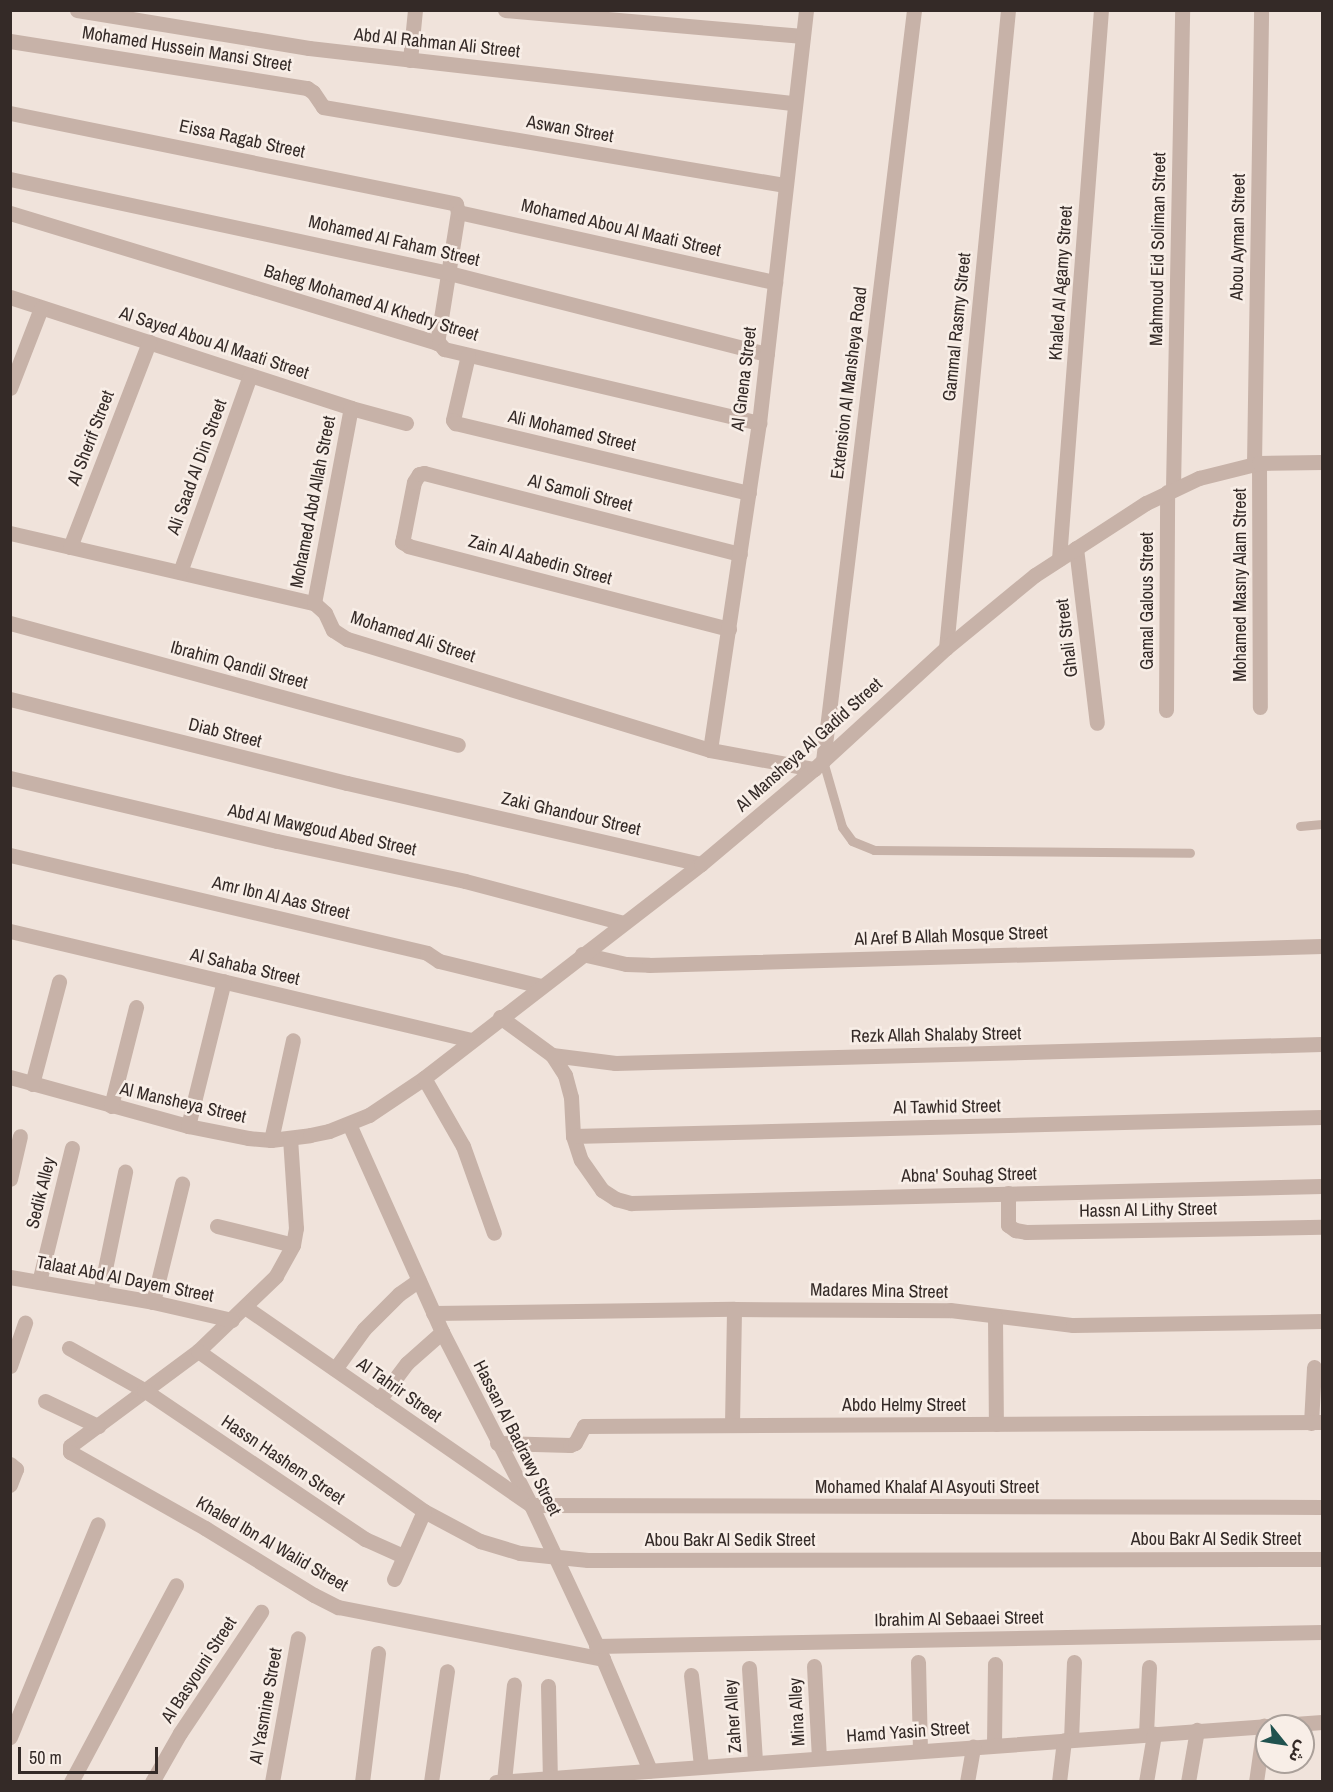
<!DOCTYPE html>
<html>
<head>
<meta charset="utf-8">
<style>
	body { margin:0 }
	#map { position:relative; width:1333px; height:1792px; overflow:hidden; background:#f0e3db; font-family:"Archivo Narrow","Noto Sans Arabic",sans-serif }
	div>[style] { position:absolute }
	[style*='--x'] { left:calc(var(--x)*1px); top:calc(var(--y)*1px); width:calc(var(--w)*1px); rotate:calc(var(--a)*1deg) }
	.service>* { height:9px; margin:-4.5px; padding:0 4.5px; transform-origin:4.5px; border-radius:4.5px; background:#c7b2a8 }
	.minor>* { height:15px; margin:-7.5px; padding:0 7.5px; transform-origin:7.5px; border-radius:7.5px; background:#c7b2a8 }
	span { translate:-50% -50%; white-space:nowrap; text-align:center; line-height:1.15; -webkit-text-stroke:5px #f8eee7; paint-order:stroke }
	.street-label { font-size:18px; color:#342a27 }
	.frame { position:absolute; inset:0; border:12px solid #342a27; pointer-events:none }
	.north { position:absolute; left:1255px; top:1714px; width:60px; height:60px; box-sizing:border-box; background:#f8eee7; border:2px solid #aaa09a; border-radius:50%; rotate:120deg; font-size:16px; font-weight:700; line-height:24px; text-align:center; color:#342a27 }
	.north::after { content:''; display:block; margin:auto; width:21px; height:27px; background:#20524f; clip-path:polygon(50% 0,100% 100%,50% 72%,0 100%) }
	.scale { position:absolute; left:18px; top:1747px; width:140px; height:27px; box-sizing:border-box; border:3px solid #342a27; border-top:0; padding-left:8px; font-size:18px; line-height:21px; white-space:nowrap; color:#342a27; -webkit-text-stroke:4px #f8eee7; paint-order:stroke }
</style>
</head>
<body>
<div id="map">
	<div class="service">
		<i style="--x:823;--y:761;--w:69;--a:73.9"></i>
		<i style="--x:842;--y:827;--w:17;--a:54"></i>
		<i style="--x:852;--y:841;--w:24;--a:22"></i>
		<i style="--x:874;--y:850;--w:316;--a:0.5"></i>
		<i style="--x:1300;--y:826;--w:22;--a:-5"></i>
	</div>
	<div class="minor">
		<i style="--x:77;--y:10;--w:235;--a:9.3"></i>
		<i style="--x:309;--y:48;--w:488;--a:6.5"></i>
		<i style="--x:505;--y:10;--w:299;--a:5"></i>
		<i style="--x:10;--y:41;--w:301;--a:9"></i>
		<i style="--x:307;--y:88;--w:7;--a:34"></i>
		<i style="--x:313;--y:92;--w:18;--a:56"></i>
		<i style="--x:323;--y:107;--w:469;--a:9.6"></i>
		<i style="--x:410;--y:60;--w:50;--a:-84.3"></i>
		<i style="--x:10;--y:113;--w:455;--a:11.5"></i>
		<i style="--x:456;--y:204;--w:8;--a:76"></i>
		<i style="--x:458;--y:212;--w:133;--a:99.1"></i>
		<i style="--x:10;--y:179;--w:449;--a:12.1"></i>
		<i style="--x:449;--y:273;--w:328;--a:14.3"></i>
		<i style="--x:458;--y:212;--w:325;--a:12.5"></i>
		<i style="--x:10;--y:213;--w:448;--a:16.9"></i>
		<i style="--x:439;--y:343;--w:8;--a:50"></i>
		<i style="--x:444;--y:349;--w:324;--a:13.2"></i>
		<i style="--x:10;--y:297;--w:359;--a:18"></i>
		<i style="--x:351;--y:408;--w:57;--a:15.3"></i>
		<i style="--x:468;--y:355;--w:67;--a:103"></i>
		<i style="--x:453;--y:420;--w:4;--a:56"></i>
		<i style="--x:455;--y:423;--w:302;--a:13.4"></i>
		<i style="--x:10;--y:388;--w:86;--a:-68.8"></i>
		<i style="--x:1259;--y:463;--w:244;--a:89.8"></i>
		<i style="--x:1254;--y:464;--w:454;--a:-89.1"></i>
		<i style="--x:1173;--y:488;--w:478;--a:-88.9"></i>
		<i style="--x:10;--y:533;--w:312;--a:13"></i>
		<i style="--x:314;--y:603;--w:15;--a:42"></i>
		<i style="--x:325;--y:613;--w:19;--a:65"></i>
		<i style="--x:333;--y:630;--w:17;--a:33"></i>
		<i style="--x:347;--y:639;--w:380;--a:17"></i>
		<i style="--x:710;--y:750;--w:106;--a:10.4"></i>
		<i style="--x:70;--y:547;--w:220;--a:-68.9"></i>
		<i style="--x:1076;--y:548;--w:176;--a:83.2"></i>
		<i style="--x:1059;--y:559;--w:551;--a:-85.63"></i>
		<i style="--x:180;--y:572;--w:209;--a:-70.4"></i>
		<i style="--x:314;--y:603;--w:198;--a:-79.3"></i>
		<i style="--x:10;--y:623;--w:464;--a:15.2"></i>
		<i style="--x:729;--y:629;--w:331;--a:-165.5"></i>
		<i style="--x:409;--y:546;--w:8;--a:-150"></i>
		<i style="--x:402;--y:542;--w:4;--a:-76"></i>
		<i style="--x:403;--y:538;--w:57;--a:-78.9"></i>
		<i style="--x:414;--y:482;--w:9;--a:-58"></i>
		<i style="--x:419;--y:474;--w:5;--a:-11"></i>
		<i style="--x:424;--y:473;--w:326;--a:14.4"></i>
		<i style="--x:946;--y:648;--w:641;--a:-84.45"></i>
		<i style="--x:10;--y:699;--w:347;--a:14"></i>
		<i style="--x:347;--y:783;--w:363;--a:12.9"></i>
		<i style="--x:1166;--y:710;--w:218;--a:-89.7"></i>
		<i style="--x:710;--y:750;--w:331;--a:-81.5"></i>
		<i style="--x:759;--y:423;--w:416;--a:-83.5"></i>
		<i style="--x:823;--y:761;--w:756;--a:-83.09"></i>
		<i style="--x:10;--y:778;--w:274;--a:13.3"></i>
		<i style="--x:277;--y:841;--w:192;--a:12"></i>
		<i style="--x:465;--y:881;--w:164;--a:14.8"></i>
		<i style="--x:10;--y:855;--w:428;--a:13.2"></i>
		<i style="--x:427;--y:953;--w:14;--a:34"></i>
		<i style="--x:439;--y:961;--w:105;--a:13.8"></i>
		<i style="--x:10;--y:931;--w:474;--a:13.3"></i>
		<i style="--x:582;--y:954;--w:45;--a:12.8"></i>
		<i style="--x:626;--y:964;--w:23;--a:2"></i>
		<i style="--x:649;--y:965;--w:673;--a:-1.62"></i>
		<i style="--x:500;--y:1017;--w:64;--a:36.2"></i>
		<i style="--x:552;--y:1055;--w:24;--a:57"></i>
		<i style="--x:565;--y:1075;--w:23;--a:75"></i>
		<i style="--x:571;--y:1097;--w:39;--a:87"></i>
		<i style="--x:573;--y:1136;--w:25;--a:72"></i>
		<i style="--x:581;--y:1160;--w:37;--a:55"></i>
		<i style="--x:602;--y:1190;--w:17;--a:33"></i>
		<i style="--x:616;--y:1199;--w:16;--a:15"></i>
		<i style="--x:631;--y:1203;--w:691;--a:-1.41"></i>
		<i style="--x:552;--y:1055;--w:64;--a:7.2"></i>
		<i style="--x:615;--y:1063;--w:707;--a:-1.54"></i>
		<i style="--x:10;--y:1077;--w:185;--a:15.4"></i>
		<i style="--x:188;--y:1126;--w:61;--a:11.3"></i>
		<i style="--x:248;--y:1138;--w:23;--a:5"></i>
		<i style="--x:271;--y:1140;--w:39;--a:-7"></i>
		<i style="--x:310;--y:1135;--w:19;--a:-12"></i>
		<i style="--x:329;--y:1131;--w:43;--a:-21.8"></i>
		<i style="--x:369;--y:1115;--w:66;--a:-33.9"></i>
		<i style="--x:424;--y:1078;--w:350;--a:-37.7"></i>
		<i style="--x:701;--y:864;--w:148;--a:-40.1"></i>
		<i style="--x:814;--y:769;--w:179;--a:-42.5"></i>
		<i style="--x:946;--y:648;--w:115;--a:-39.4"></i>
		<i style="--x:1035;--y:575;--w:132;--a:-33"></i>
		<i style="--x:1146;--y:503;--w:59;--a:-25.3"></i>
		<i style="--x:1199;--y:478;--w:62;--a:-14"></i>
		<i style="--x:1259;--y:463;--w:63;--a:-0.9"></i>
		<i style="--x:424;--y:1078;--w:78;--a:60.2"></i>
		<i style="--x:463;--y:1146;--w:92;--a:70.4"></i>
		<i style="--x:32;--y:1084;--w:106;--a:-75.2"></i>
		<i style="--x:111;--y:1106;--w:102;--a:-75.8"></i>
		<i style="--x:349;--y:1124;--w:228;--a:65.9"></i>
		<i style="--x:442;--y:1332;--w:195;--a:62.8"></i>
		<i style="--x:531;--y:1505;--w:170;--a:64.9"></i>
		<i style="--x:603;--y:1659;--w:121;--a:67.1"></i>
		<i style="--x:188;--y:1126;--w:149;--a:-76.1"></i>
		<i style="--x:573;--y:1136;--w:749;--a:-1.45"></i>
		<i style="--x:290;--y:1138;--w:90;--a:86.2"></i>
		<i style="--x:296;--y:1228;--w:17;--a:100"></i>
		<i style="--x:293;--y:1245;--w:35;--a:119"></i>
		<i style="--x:276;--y:1276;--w:108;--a:136.1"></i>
		<i style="--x:198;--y:1351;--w:159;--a:143.4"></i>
		<i style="--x:70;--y:1446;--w:6;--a:90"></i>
		<i style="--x:70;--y:1452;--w:155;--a:29.4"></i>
		<i style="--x:205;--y:1528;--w:128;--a:31.6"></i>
		<i style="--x:314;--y:1595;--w:27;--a:27"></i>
		<i style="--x:338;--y:1607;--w:270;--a:11.1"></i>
		<i style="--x:271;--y:1140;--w:102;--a:-77.6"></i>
		<i style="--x:10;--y:1179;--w:44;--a:-76.9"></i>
		<i style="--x:1008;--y:1193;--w:32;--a:90"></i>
		<i style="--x:1008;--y:1225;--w:9;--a:36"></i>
		<i style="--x:1015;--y:1230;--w:11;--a:10"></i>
		<i style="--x:1026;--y:1232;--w:296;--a:-1"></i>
		<i style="--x:217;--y:1226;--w:78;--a:14"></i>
		<i style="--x:10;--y:1277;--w:145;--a:9.9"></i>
		<i style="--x:153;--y:1302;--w:81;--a:12.8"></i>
		<i style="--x:39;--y:1282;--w:138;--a:-76.2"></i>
		<i style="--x:100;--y:1293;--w:124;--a:-78.3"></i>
		<i style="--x:153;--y:1302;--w:122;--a:-76.2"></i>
		<i style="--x:245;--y:1307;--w:348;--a:34.7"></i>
		<i style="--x:531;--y:1505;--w:791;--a:0.14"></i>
		<i style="--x:433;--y:1313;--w:301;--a:-0.8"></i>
		<i style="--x:734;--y:1309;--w:216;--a:0.3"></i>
		<i style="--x:950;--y:1310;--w:124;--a:7"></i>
		<i style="--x:1073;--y:1325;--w:249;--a:-0.9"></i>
		<i style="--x:995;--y:1317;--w:107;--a:89.5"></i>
		<i style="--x:69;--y:1348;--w:86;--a:29.2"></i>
		<i style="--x:144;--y:1390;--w:267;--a:34"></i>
		<i style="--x:365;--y:1539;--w:42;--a:24.1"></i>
		<i style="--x:198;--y:1351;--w:277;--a:35.3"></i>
		<i style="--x:424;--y:1511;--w:64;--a:28.2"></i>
		<i style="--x:480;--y:1541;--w:42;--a:16.7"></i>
		<i style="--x:520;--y:1553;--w:68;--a:5.9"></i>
		<i style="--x:588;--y:1560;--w:734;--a:-0.08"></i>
		<i style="--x:10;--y:1366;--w:46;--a:-70.8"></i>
		<i style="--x:335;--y:1369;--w:49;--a:-54.1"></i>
		<i style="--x:364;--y:1329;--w:49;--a:-45"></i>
		<i style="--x:399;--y:1294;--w:24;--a:-35"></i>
		<i style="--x:379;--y:1400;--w:46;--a:-52.9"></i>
		<i style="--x:407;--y:1363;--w:47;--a:-41.5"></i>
		<i style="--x:45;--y:1401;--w:59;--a:25.3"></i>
		<i style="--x:1311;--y:1423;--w:56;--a:-86.9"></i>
		<i style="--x:732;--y:1425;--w:116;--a:-89"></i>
		<i style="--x:497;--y:1443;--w:73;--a:1.6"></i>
		<i style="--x:570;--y:1445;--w:5;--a:-22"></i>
		<i style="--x:575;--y:1443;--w:19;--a:-62"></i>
		<i style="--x:584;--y:1426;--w:738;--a:-0.31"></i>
		<i style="--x:10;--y:1464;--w:8;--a:40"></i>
		<i style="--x:16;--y:1469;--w:17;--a:111"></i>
		<i style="--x:394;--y:1579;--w:74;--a:-66.2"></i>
		<i style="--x:596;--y:1646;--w:726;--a:-1.1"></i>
		<i style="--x:918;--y:1662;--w:88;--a:88.7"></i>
		<i style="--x:814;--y:1666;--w:91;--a:86.9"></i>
		<i style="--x:749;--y:1668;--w:93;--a:86.3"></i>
		<i style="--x:691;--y:1675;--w:91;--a:83.7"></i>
		<i style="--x:548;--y:1686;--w:96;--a:88.8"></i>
		<i style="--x:1146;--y:1734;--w:67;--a:-87.4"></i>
		<i style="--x:10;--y:1737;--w:230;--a:-67.6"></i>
		<i style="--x:1071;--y:1740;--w:78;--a:-87.8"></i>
		<i style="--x:994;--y:1745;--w:81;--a:-89.3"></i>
		<i style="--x:504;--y:1781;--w:97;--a:-84.1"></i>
		<i style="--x:71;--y:1782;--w:223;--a:-61.9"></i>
		<i style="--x:152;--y:1782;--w:56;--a:-60.3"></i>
		<i style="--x:180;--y:1733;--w:146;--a:-56.2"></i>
		<i style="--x:272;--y:1782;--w:146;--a:-79.8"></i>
		<i style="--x:362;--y:1782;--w:130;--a:-82.9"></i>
		<i style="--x:431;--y:1782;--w:112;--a:-81.8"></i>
		<i style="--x:496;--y:1782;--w:828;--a:-4.15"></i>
		<i style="--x:967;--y:1782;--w:36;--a:-80"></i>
		<i style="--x:1059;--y:1782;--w:42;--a:-83.2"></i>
		<i style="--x:1146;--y:1782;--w:49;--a:-80.5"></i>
		<i style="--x:1188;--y:1782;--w:53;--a:-80.2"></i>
		<i style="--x:1256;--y:1782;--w:57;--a:-81.9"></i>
	</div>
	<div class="street-label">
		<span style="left:437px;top:43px;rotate:6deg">Abd Al Rahman Ali Street</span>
		<span style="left:187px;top:49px;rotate:9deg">Mohamed Hussein Mansi Street</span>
		<span style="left:570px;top:129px;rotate:10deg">Aswan Street</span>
		<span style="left:242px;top:139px;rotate:12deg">Eissa Ragab Street</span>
		<span style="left:621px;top:228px;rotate:13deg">Mohamed Abou Al Maati Street</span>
		<span style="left:1238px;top:237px;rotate:-89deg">Abou Ayman Street</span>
		<span style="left:394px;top:241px;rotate:13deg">Mohamed Al Faham Street</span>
		<span style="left:1158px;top:249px;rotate:-89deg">Mahmoud Eid Soliman Street</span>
		<span style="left:1061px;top:283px;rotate:-86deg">Khaled Al Agamy Street</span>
		<span style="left:371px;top:303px;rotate:17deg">Baheg Mohamed Al Khedry Street</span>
		<span style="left:957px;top:327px;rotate:-84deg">Gammal Rasmy Street</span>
		<span style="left:214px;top:343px;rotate:18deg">Al Sayed Abou Al Maati Street</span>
		<span style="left:744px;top:379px;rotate:-83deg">Al Gnena Street</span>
		<span style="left:849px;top:383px;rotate:-83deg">Extension Al Mansheya Road</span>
		<span style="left:572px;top:431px;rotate:13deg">Ali Mohamed Street</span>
		<span style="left:91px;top:438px;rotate:-69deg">Al Sherif Street</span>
		<span style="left:197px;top:467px;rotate:-70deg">Ali Saad Al Din Street</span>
		<span style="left:580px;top:493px;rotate:14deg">Al Samoli Street</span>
		<span style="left:313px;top:502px;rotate:-79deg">Mohamed Abd Allah Street</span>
		<span style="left:540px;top:560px;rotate:15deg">Zain Al Aabedin Street</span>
		<span style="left:1240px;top:585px;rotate:-90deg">Mohamed Masny Alam Street</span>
		<span style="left:1147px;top:601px;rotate:-90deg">Gamal Galous Street</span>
		<span style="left:413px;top:637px;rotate:18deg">Mohamed Ali Street</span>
		<span style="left:1067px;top:638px;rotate:-97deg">Ghali Street</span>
		<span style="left:239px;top:665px;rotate:15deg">Ibrahim Qandil Street</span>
		<span style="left:225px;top:733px;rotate:14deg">Diab Street</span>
		<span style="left:809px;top:745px;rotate:-42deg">Al Mansheya Al Gadid Street</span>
		<span style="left:571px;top:814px;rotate:13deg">Zaki Ghandour Street</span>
		<span style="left:322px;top:830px;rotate:12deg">Abd Al Mawgoud Abed Street</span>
		<span style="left:281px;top:898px;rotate:13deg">Amr Ibn Al Aas Street</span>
		<span style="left:951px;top:936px;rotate:-2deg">Al Aref B Allah Mosque Street</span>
		<span style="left:245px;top:967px;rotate:13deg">Al Sahaba Street</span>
		<span style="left:936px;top:1035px;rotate:-1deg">Rezk Allah Shalaby Street</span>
		<span style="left:183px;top:1103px;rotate:13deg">Al Mansheya Street</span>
		<span style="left:947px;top:1107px;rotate:-1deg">Al Tawhid Street</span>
		<span style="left:969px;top:1175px;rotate:-1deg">Abna' Souhag Street</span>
		<span style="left:41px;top:1193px;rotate:-76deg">Sedik Alley</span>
		<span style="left:1148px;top:1210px;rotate:-1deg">Hassn Al Lithy Street</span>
		<span style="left:125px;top:1279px;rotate:11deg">Talaat Abd Al Dayem Street</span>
		<span style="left:879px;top:1291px;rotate:1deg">Madares Mina Street</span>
		<span style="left:399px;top:1390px;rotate:35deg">Al Tahrir Street</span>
		<span style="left:904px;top:1405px">Abdo Helmy Street</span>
		<span style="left:517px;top:1438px;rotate:63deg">Hassan Al Badrawy Street</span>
		<span style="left:283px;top:1460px;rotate:34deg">Hassn Hashem Street</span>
		<span style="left:927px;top:1487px">Mohamed Khalaf Al Asyouti Street</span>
		<span style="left:1216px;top:1539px">Abou Bakr Al Sedik Street</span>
		<span style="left:730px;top:1540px">Abou Bakr Al Sedik Street</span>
		<span style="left:272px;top:1544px;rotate:30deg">Khaled Ibn Al Walid Street</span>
		<span style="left:959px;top:1619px;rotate:-1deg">Ibrahim Al Sebaaei Street</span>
		<span style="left:199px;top:1670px;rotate:-57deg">Al Basyouni Street</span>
		<span style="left:266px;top:1706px;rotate:-80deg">Al Yasmine Street</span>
		<span style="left:797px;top:1712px;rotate:-93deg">Mina Alley</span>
		<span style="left:733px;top:1716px;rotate:-94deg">Zaher Alley</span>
		<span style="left:908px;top:1732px;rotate:-4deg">Hamd Yasin Street</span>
	</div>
	<div class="frame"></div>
	<div class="north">ش</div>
	<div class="scale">50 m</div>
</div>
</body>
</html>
